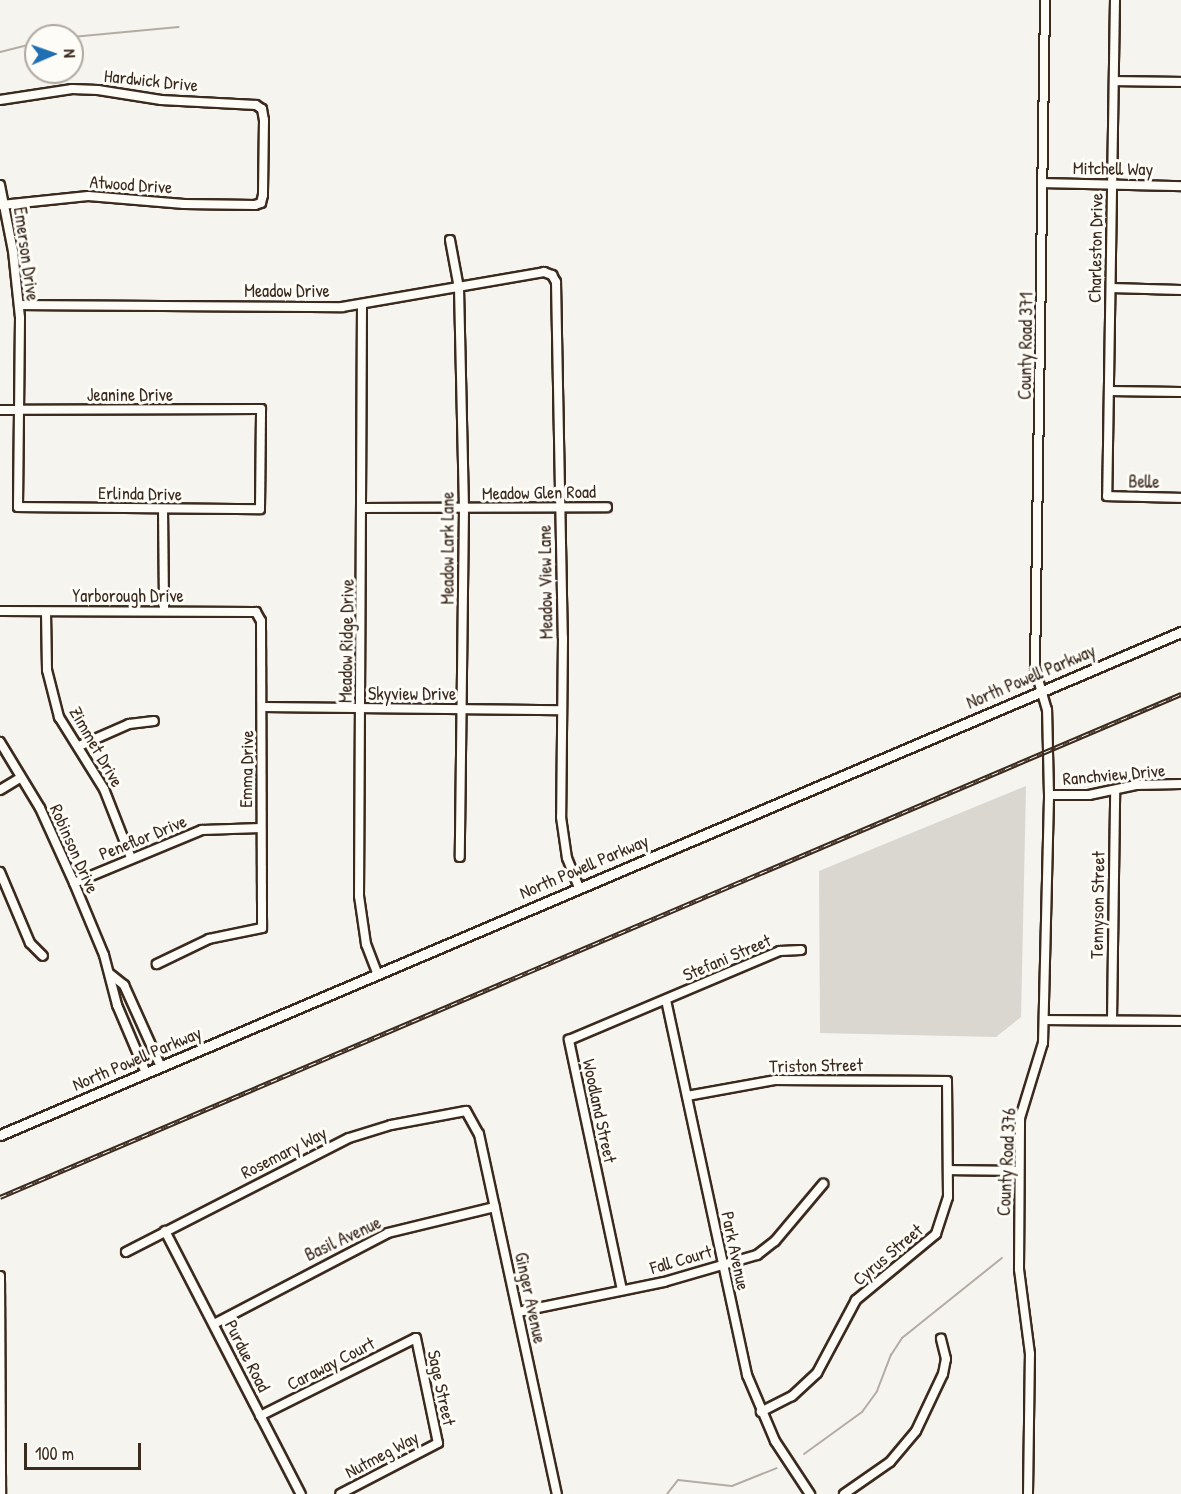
<!DOCTYPE html>
<html>
<head>
<meta charset="utf-8">
<style>
	body { margin:0 }
	#map { position:relative; width:1181px; height:1494px; overflow:hidden; background:#f5f4ee; font-family:"Patrick Hand",sans-serif }
	div>[style] { position:absolute }
	[style*='--x'] { left:calc(var(--x)*1px); top:calc(var(--y)*1px); width:calc(var(--w)*1px); rotate:calc(var(--a)*1deg) }
	.green>* { inset:0; background:#dad6d0 }
	.stream>* { height:2px; margin:-1px; padding:0 1px; transform-origin:1px; border-radius:1px; background:#b4aca4 }
	.roads { filter:drop-shadow(2px 0 #3b2a1e) drop-shadow(-2px 0 #3b2a1e) drop-shadow(0 2px #3b2a1e) drop-shadow(0 -2px #3b2a1e) }
	.minor>* { height:8px; margin:-4px; padding:0 4px; transform-origin:4px; border-radius:4px; background:#fdfcf7 }
	.major>* { height:9px; margin:-4.5px; padding:0 4.5px; transform-origin:4.5px; border-radius:4.5px; background:#fdfcf7 }
	.rail>* { height:4.5px; margin-top:-2.25px; transform-origin:0; background:repeating-linear-gradient(90deg,#fdfcf7 0 7px,#3b2a1e 0 14px); box-sizing:border-box; border-block:2px solid #3b2a1e }
	span { translate:-50% -50%; white-space:nowrap; text-align:center; line-height:1.15; -webkit-text-stroke:6px #fdfcf7; paint-order:stroke }
	.street-label { font-size:18px; color:#3b2a1e }
	.north { position:absolute; left:24px; top:24px; width:60px; height:60px; box-sizing:border-box; background:#fdfcf7; border:2px solid #afa8a0; border-radius:50%; rotate:88deg; font-size:16px; font-weight:700; line-height:24px; text-align:center; color:#3b2a1e }
	.north::after { content:''; display:block; margin:auto; width:21px; height:27px; background:#1f6fb2; clip-path:polygon(50% 0,100% 100%,50% 72%,0 100%) }
	.scale { position:absolute; left:24px; top:1443px; width:117px; height:27px; box-sizing:border-box; border:3px solid #3b2a1e; border-top:0; padding-left:8px; font-size:18px; line-height:21px; white-space:nowrap; color:#3b2a1e; -webkit-text-stroke:4px #fdfcf7; paint-order:stroke }
</style>
</head>
<body>
<div id="map">
	<div class="green">
		<i style="clip-path:polygon(1026px 786px,1021px 1017px,996px 1037px,820px 1033px,819px 871px)"></i>
	</div>
	<div class="stream">
		<i style="--x:72;--y:37;--w:107;--a:-5.3"></i>
		<i style="--x:0;--y:52;--w:37;--a:-14"></i>
		<i style="--x:804;--y:1454;--w:72;--a:-35.9"></i>
		<i style="--x:862;--y:1412;--w:26;--a:-54"></i>
		<i style="--x:877;--y:1391;--w:39;--a:-69"></i>
		<i style="--x:891;--y:1355;--w:20;--a:-57"></i>
		<i style="--x:902;--y:1338;--w:128;--a:-38.7"></i>
		<i style="--x:667;--y:1494;--w:18;--a:-52"></i>
		<i style="--x:678;--y:1480;--w:54;--a:6.3"></i>
		<i style="--x:732;--y:1486;--w:48;--a:-21.8"></i>
	</div>
	<div class="roads">
		<div class="minor">
			<i style="--x:1115;--y:0;--w:496;--a:90.9"></i>
			<i style="--x:1107;--y:496;--w:74;--a:1.5"></i>
			<i style="--x:1114;--y:81;--w:67;--a:0.9"></i>
			<i style="--x:0;--y:100;--w:73;--a:-8.7"></i>
			<i style="--x:72;--y:89;--w:26;--a:2"></i>
			<i style="--x:98;--y:90;--w:64;--a:9"></i>
			<i style="--x:161;--y:100;--w:95;--a:3"></i>
			<i style="--x:256;--y:105;--w:7;--a:34"></i>
			<i style="--x:262;--y:109;--w:11;--a:80"></i>
			<i style="--x:264;--y:120;--w:75;--a:90.8"></i>
			<i style="--x:263;--y:195;--w:8;--a:104"></i>
			<i style="--x:261;--y:203;--w:6;--a:162"></i>
			<i style="--x:255;--y:205;--w:71;--a:-179.2"></i>
			<i style="--x:184;--y:204;--w:96;--a:-175.2"></i>
			<i style="--x:88;--y:196;--w:87;--a:174.1"></i>
			<i style="--x:1044;--y:183;--w:137;--a:1.3"></i>
			<i style="--x:0;--y:185;--w:67;--a:78.9"></i>
			<i style="--x:13;--y:251;--w:67;--a:84"></i>
			<i style="--x:20;--y:318;--w:92;--a:90.6"></i>
			<i style="--x:19;--y:410;--w:97;--a:90.6"></i>
			<i style="--x:18;--y:507;--w:242;--a:0.5"></i>
			<i style="--x:260;--y:509;--w:100;--a:-89.4"></i>
			<i style="--x:261;--y:409;--w:242;--a:179.8"></i>
			<i style="--x:19;--y:410;--w:19;--a:180"></i>
			<i style="--x:450;--y:240;--w:49;--a:79.4"></i>
			<i style="--x:459;--y:288;--w:221;--a:88.7"></i>
			<i style="--x:464;--y:509;--w:348;--a:90.7"></i>
			<i style="--x:1111;--y:288;--w:70;--a:1.6"></i>
			<i style="--x:19;--y:305;--w:323;--a:0.4"></i>
			<i style="--x:342;--y:307;--w:205;--a:-9.8"></i>
			<i style="--x:544;--y:272;--w:9;--a:21"></i>
			<i style="--x:552;--y:275;--w:8;--a:60"></i>
			<i style="--x:556;--y:282;--w:356;--a:88.9"></i>
			<i style="--x:563;--y:638;--w:179;--a:90.6"></i>
			<i style="--x:561;--y:817;--w:41;--a:81.7"></i>
			<i style="--x:567;--y:858;--w:31;--a:68"></i>
			<i style="--x:362;--y:305;--w:591;--a:90.29"></i>
			<i style="--x:359;--y:896;--w:49;--a:81.7"></i>
			<i style="--x:366;--y:944;--w:31;--a:69"></i>
			<i style="--x:1109;--y:391;--w:72;--a:0.8"></i>
			<i style="--x:363;--y:508;--w:244;--a:-0.2"></i>
			<i style="--x:163;--y:509;--w:101;--a:89.4"></i>
			<i style="--x:0;--y:611;--w:256;--a:0.2"></i>
			<i style="--x:256;--y:612;--w:10;--a:61"></i>
			<i style="--x:261;--y:621;--w:307;--a:89.8"></i>
			<i style="--x:262;--y:928;--w:54;--a:168.3"></i>
			<i style="--x:209;--y:939;--w:58;--a:154.3"></i>
			<i style="--x:46;--y:612;--w:58;--a:89"></i>
			<i style="--x:47;--y:670;--w:49;--a:75.7"></i>
			<i style="--x:59;--y:717;--w:85;--a:58"></i>
			<i style="--x:104;--y:789;--w:74;--a:68.6"></i>
			<i style="--x:263;--y:707;--w:299;--a:0.6"></i>
			<i style="--x:0;--y:742;--w:77;--a:58.8"></i>
			<i style="--x:40;--y:808;--w:82;--a:65.6"></i>
			<i style="--x:74;--y:883;--w:78;--a:67.4"></i>
			<i style="--x:104;--y:955;--w:52;--a:75.4"></i>
			<i style="--x:117;--y:1005;--w:74;--a:66.9"></i>
			<i style="--x:79;--y:746;--w:55;--a:-23.7"></i>
			<i style="--x:129;--y:724;--w:25;--a:-7"></i>
			<i style="--x:0;--y:790;--w:23;--a:-31"></i>
			<i style="--x:1049;--y:795;--w:40;--a:0"></i>
			<i style="--x:1089;--y:795;--w:48;--a:-12"></i>
			<i style="--x:1136;--y:785;--w:45;--a:-1.3"></i>
			<i style="--x:0;--y:872;--w:77;--a:67.1"></i>
			<i style="--x:30;--y:943;--w:18;--a:45"></i>
			<i style="--x:74;--y:883;--w:139;--a:-22.5"></i>
			<i style="--x:202;--y:830;--w:59;--a:-1.9"></i>
			<i style="--x:110;--y:974;--w:18;--a:38"></i>
			<i style="--x:124;--y:985;--w:90;--a:65.7"></i>
			<i style="--x:666;--y:1000;--w:384;--a:77.8"></i>
			<i style="--x:747;--y:1375;--w:72;--a:67"></i>
			<i style="--x:775;--y:1441;--w:64;--a:56.6"></i>
			<i style="--x:1044;--y:1020;--w:137;--a:0.4"></i>
			<i style="--x:1112;--y:1020;--w:229;--a:-89.2"></i>
			<i style="--x:687;--y:1096;--w:89;--a:-10.3"></i>
			<i style="--x:775;--y:1080;--w:172;--a:0.3"></i>
			<i style="--x:947;--y:1081;--w:116;--a:89.5"></i>
			<i style="--x:948;--y:1197;--w:39;--a:108"></i>
			<i style="--x:936;--y:1234;--w:104;--a:140.5"></i>
			<i style="--x:856;--y:1300;--w:83;--a:118.1"></i>
			<i style="--x:817;--y:1373;--w:34;--a:137"></i>
			<i style="--x:792;--y:1396;--w:35;--a:153"></i>
			<i style="--x:948;--y:1170;--w:71;--a:0.8"></i>
			<i style="--x:165;--y:1231;--w:296;--a:62.7"></i>
			<i style="--x:126;--y:1252;--w:250;--a:-27.1"></i>
			<i style="--x:349;--y:1138;--w:44;--a:-17.2"></i>
			<i style="--x:391;--y:1125;--w:76;--a:-10.6"></i>
			<i style="--x:466;--y:1111;--w:26;--a:61"></i>
			<i style="--x:479;--y:1134;--w:368;--a:77.8"></i>
			<i style="--x:0;--y:1276;--w:218;--a:89.7"></i>
			<i style="--x:622;--y:1290;--w:256;--a:-102"></i>
			<i style="--x:569;--y:1040;--w:229;--a:-22.9"></i>
			<i style="--x:780;--y:951;--w:21;--a:-3"></i>
			<i style="--x:518;--y:1312;--w:149;--a:-11.6"></i>
			<i style="--x:664;--y:1282;--w:97;--a:-16.2"></i>
			<i style="--x:757;--y:1255;--w:23;--a:-38"></i>
			<i style="--x:775;--y:1241;--w:75;--a:-49.9"></i>
			<i style="--x:214;--y:1324;--w:196;--a:-27.6"></i>
			<i style="--x:388;--y:1233;--w:110;--a:-13.7"></i>
			<i style="--x:260;--y:1416;--w:174;--a:-26.6"></i>
			<i style="--x:416;--y:1338;--w:107;--a:78.2"></i>
			<i style="--x:438;--y:1443;--w:110;--a:152.5"></i>
			<i style="--x:844;--y:1494;--w:56;--a:-34.8"></i>
			<i style="--x:890;--y:1462;--w:40;--a:-50"></i>
			<i style="--x:916;--y:1431;--w:63;--a:-64.7"></i>
			<i style="--x:943;--y:1374;--w:15;--a:-79"></i>
			<i style="--x:946;--y:1359;--w:21;--a:-104"></i>
			<i style="--x:1028;--y:1494;--w:140;--a:-89.2"></i>
			<i style="--x:1030;--y:1354;--w:86;--a:-97.4"></i>
			<i style="--x:1019;--y:1269;--w:151;--a:-89.6"></i>
			<i style="--x:1020;--y:1118;--w:78;--a:-73"></i>
			<i style="--x:1043;--y:1043;--w:248;--a:-88.6"></i>
			<i style="--x:1049;--y:795;--w:85;--a:-91.3"></i>
			<i style="--x:1047;--y:710;--w:43;--a:-106.3"></i>
			<i style="--x:1035;--y:669;--w:669;--a:-89.14"></i>
		</div>
		<div class="major">
			<i style="--x:0;--y:1135;--w:1284;--a:-23.07"></i>
		</div>
	</div>
	<div class="rail">
		<i style="--x:0;--y:1197;--w:1284;--a:-23.07"></i>
	</div>
	<div class="street-label">
		<span style="left:151px;top:81px;rotate:6deg">Hardwick Drive</span>
		<span style="left:1113px;top:169px;rotate:1deg">Mitchell Way</span>
		<span style="left:131px;top:185px;rotate:4deg">Atwood Drive</span>
		<span style="left:1096px;top:248px;rotate:-89deg">Charleston Drive</span>
		<span style="left:26px;top:254px;rotate:82deg">Emerson Drive</span>
		<span style="left:287px;top:291px">Meadow Drive</span>
		<span style="left:1026px;top:346px;rotate:-89deg">County Road 371</span>
		<span style="left:130px;top:395px">Jeanine Drive</span>
		<span style="left:1144px;top:482px;rotate:1deg">Belle</span>
		<span style="left:539px;top:493px;rotate:-1deg">Meadow Glen Road</span>
		<span style="left:140px;top:494px;rotate:1deg">Erlinda Drive</span>
		<span style="left:448px;top:548px;rotate:-90deg">Meadow Lark Lane</span>
		<span style="left:546px;top:582px;rotate:-91deg">Meadow View Lane</span>
		<span style="left:128px;top:596px">Yarborough Drive</span>
		<span style="left:347px;top:641px;rotate:-89deg">Meadow Ridge Drive</span>
		<span style="left:1031px;top:677px;rotate:-23deg">North Powell Parkway</span>
		<span style="left:412px;top:694px">Skyview Drive</span>
		<span style="left:96px;top:747px;rotate:60deg">Zimmet Drive</span>
		<span style="left:247px;top:769px;rotate:-89deg">Emma Drive</span>
		<span style="left:1114px;top:775px;rotate:-5deg">Ranchview Drive</span>
		<span style="left:143px;top:838px;rotate:-22deg">Peneflor Drive</span>
		<span style="left:74px;top:849px;rotate:66deg">Robinson Drive</span>
		<span style="left:584px;top:867px;rotate:-23deg">North Powell Parkway</span>
		<span style="left:1098px;top:905px;rotate:-89deg">Tennyson Street</span>
		<span style="left:727px;top:958px;rotate:-23deg">Stefani Street</span>
		<span style="left:137px;top:1059px;rotate:-23deg">North Powell Parkway</span>
		<span style="left:816px;top:1066px;rotate:-1deg">Triston Street</span>
		<span style="left:599px;top:1111px;rotate:78deg">Woodland Street</span>
		<span style="left:284px;top:1153px;rotate:-27deg">Rosemary Way</span>
		<span style="left:1007px;top:1162px;rotate:-87deg">County Road 376</span>
		<span style="left:343px;top:1239px;rotate:-25deg">Basil Avenue</span>
		<span style="left:735px;top:1251px;rotate:78deg">Park Avenue</span>
		<span style="left:888px;top:1255px;rotate:-40deg">Cyrus Street</span>
		<span style="left:681px;top:1260px;rotate:-16deg">Fall Court</span>
		<span style="left:530px;top:1298px;rotate:78deg">Ginger Avenue</span>
		<span style="left:247px;top:1356px;rotate:63deg">Purdue Road</span>
		<span style="left:331px;top:1364px;rotate:-27deg">Caraway Court</span>
		<span style="left:441px;top:1388px;rotate:78deg">Sage Street</span>
		<span style="left:382px;top:1455px;rotate:-28deg">Nutmeg Way</span>
	</div>
	<div class="north">N</div>
	<div class="scale">100 m</div>
</div>
</body>
</html>
